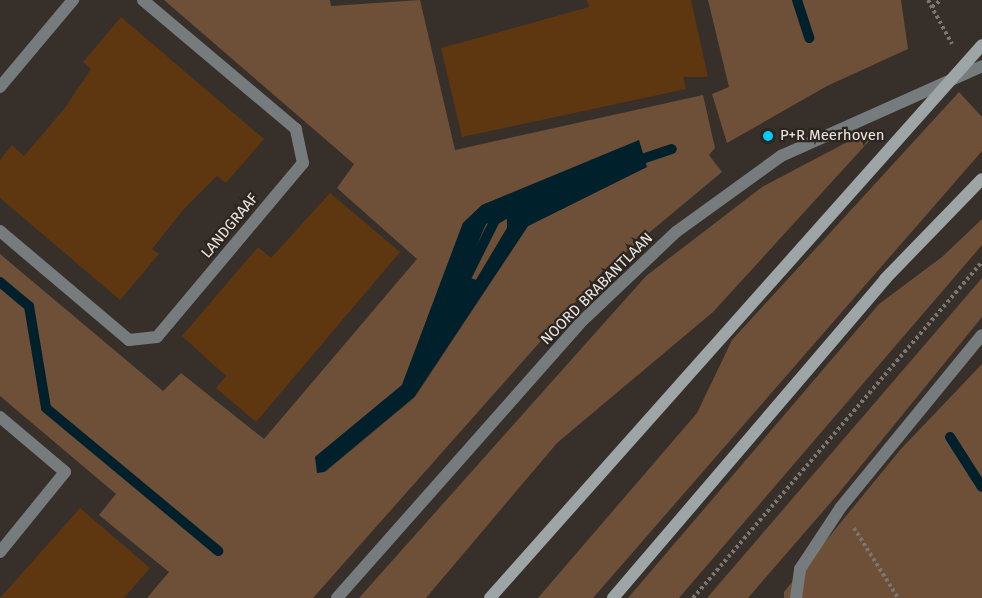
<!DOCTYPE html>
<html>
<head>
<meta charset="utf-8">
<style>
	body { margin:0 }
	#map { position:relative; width:982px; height:598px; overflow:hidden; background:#372f2a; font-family:"Fira Sans",sans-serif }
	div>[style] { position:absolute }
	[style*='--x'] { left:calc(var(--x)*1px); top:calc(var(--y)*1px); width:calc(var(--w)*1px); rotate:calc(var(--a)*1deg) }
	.green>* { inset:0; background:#6e4f37 }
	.water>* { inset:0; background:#00212b }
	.stream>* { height:10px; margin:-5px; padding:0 5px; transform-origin:5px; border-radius:5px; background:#00212b }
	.building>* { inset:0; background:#5e3610 }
	.path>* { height:4px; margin-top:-2px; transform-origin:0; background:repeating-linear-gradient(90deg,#7c7671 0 3px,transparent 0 6px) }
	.lane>* { height:12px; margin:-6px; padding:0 6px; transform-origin:6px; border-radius:6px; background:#767b7d }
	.street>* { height:12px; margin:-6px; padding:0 6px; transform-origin:6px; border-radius:6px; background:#767b7d }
	.secondary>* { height:12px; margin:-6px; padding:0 6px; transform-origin:6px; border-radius:6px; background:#9da5a7 }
	.dots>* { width:16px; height:16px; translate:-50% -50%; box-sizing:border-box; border:3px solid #2d2620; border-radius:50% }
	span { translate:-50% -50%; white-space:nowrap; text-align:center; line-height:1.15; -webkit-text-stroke:4.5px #2d2620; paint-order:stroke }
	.poi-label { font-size:15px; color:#ebe6e2 }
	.left { translate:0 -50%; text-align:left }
	.street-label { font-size:15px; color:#ebe6e2 }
</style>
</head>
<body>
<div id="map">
	<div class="green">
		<i style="clip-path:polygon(evenodd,164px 0,330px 0,331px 6px,420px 0,455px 150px,703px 95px,715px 148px,709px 155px,722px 172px,602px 272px,313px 598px,147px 598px,169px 572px,99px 515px,116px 494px,0 396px,0 254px,163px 391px,181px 373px,264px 439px,417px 259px,337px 188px,354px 164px,164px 0,639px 141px,646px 167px,528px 226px,415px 397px,325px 472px,315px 457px,402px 385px,463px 223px,482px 205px,639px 141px)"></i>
		<i style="clip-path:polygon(708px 0,901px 0,908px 49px,827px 86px,727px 143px,712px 94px,729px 87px)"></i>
		<i style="clip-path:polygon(959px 92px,982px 117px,982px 151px,593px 598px,538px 598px,697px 413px,732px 340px)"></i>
		<i style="clip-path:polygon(870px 130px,870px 140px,713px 312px,557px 443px,426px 598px,359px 598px,646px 276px,762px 187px)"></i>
		<i style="clip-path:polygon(499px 218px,507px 218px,507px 228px,476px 280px,463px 276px,486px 223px)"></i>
		<i style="clip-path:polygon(982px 219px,982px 245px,679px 598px,628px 598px,879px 304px,942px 257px)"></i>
		<i style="clip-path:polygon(982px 278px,982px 317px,838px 494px,748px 598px,707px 598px)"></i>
		<i style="clip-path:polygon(982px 364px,982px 598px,784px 598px,784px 592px,900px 450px)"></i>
	</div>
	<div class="water">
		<i style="clip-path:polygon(evenodd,639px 140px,647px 167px,528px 226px,414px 397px,324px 472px,317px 473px,315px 457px,402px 385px,463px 223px,482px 205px,639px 140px,499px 218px,507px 219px,507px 228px,476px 280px,464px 276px,486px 224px,499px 218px)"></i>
	</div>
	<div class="stream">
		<i style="--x:797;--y:0;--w:40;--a:72"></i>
		<i style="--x:630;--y:163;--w:44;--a:-18.4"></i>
		<i style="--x:0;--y:282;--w:38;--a:40"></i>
		<i style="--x:29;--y:306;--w:103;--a:80.5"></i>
		<i style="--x:46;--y:408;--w:224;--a:39.7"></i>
		<i style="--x:460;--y:290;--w:78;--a:-63.4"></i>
		<i style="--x:495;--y:220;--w:14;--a:-30"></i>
		<i style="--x:950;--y:437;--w:59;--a:57.4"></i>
	</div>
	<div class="building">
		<i style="clip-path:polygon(587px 0,691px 0,708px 77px,683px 77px,686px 89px,462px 137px,441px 48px,589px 7px)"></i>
		<i style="clip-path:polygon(121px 17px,264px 139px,226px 183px,217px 176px,183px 210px,152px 249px,159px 254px,120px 300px,0 198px,0 160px,12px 145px,24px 156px,64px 109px,91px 69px,83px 62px)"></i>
		<i style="clip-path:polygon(330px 193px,400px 252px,256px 422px,216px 388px,226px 376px,182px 336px,258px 247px,271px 258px)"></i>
		<i style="clip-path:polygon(80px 508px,150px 568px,124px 598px,0 598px)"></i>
	</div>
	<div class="path">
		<i style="--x:928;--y:0;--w:50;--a:61.4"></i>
		<i style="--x:932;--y:7;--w:11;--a:-38"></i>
		<i style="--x:854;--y:528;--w:83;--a:57.8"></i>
		<i style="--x:693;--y:598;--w:443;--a:-49.3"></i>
	</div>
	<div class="lane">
		<i style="--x:337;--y:598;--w:366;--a:-48.5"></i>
		<i style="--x:579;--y:324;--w:134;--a:-43.5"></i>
		<i style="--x:676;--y:232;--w:130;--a:-35.9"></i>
		<i style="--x:781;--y:156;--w:220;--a:-24.1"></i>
		<i style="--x:796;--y:598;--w:29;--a:-82"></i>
		<i style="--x:800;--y:569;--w:74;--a:-56.5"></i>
	</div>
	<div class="street">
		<i style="--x:0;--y:87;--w:114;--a:-50"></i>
		<i style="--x:0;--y:231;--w:169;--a:40.2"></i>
		<i style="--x:129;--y:340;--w:28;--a:-6"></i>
		<i style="--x:157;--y:337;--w:227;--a:-50"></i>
		<i style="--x:303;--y:163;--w:35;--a:-102"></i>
		<i style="--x:296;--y:129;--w:200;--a:-139.9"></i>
		<i style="--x:0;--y:417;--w:85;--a:40.2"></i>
		<i style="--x:65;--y:472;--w:103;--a:129.1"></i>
		<i style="--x:841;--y:507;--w:222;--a:-50.7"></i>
	</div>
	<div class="secondary">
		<i style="--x:490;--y:598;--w:740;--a:-48.34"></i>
		<i style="--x:613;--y:598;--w:419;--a:-49.5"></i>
		<i style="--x:885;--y:279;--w:139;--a:-45.9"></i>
	</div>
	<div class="dots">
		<i style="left:768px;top:136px;background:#00cbf9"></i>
	</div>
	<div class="poi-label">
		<span class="left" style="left:780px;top:136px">P+R Meerhoven</span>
	</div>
	<div class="street-label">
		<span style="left:230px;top:226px;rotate:-50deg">LANDGRAAF</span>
		<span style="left:597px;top:289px;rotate:-45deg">NOORD BRABANTLAAN</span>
	</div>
</div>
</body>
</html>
